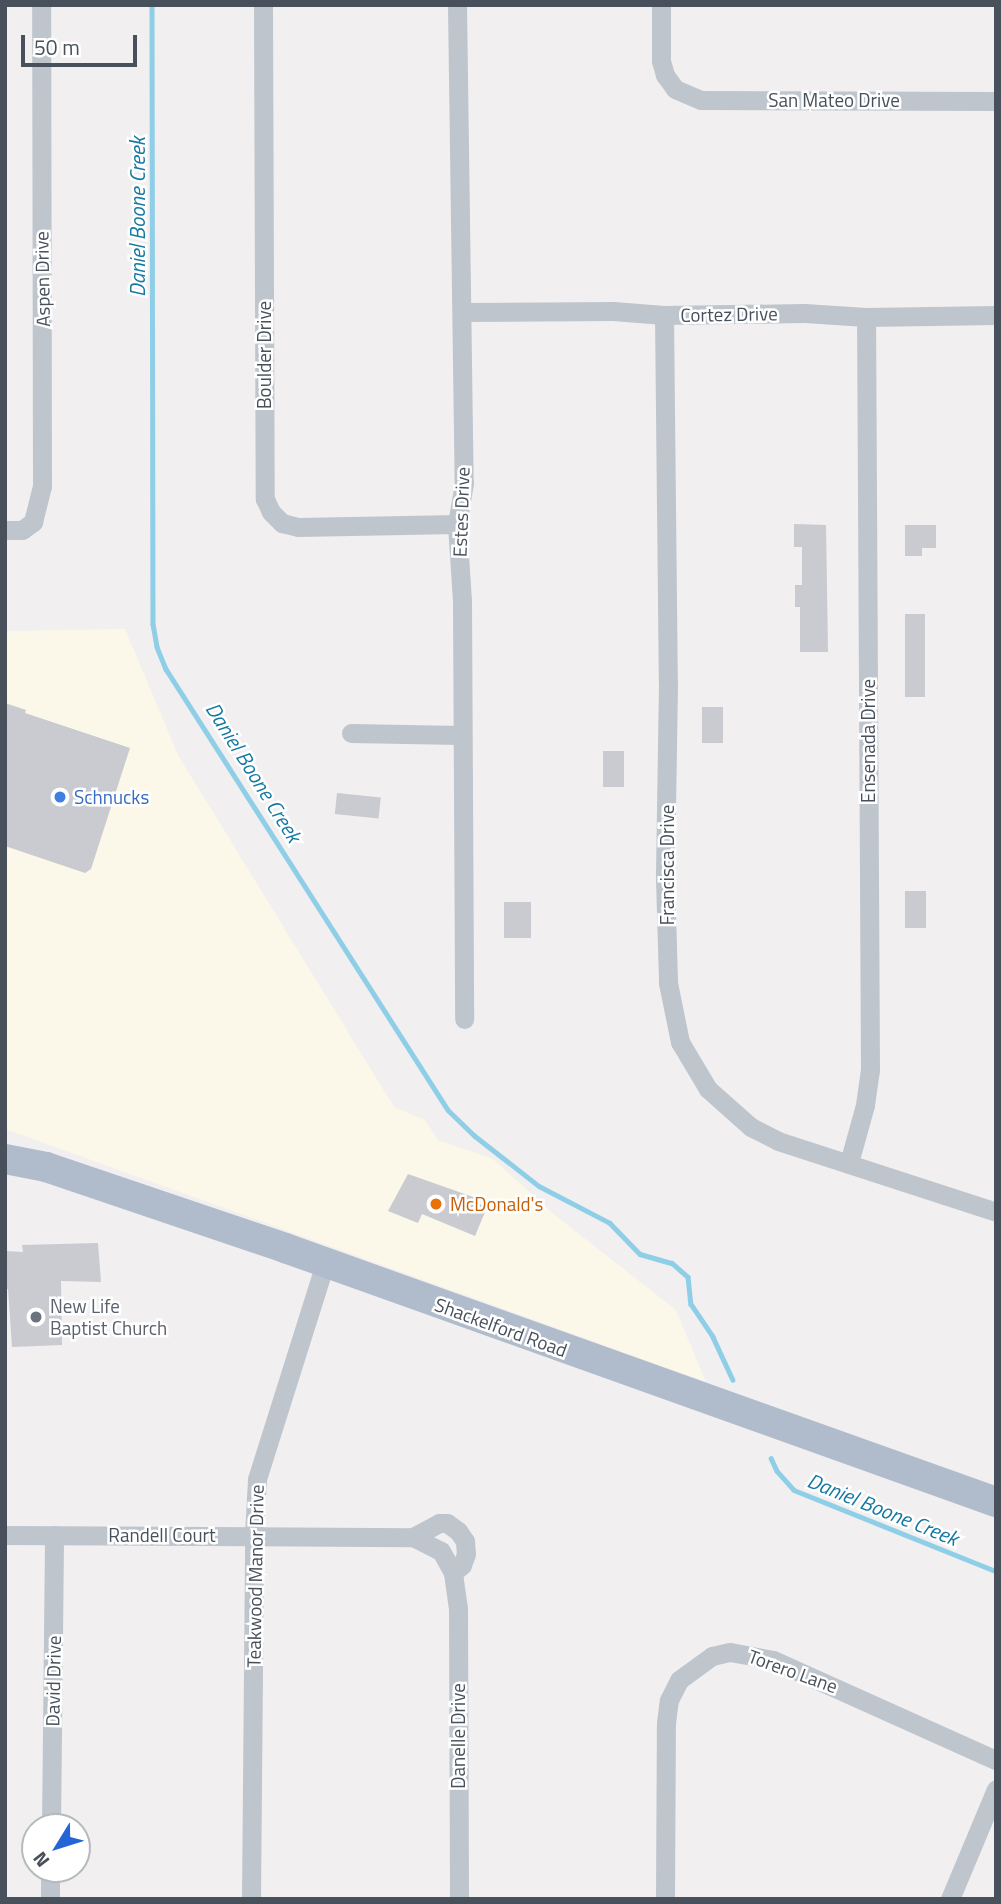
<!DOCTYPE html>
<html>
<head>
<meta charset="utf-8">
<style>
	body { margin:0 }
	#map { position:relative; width:1001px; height:1904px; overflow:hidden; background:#f1efef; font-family:"Titillium Web",sans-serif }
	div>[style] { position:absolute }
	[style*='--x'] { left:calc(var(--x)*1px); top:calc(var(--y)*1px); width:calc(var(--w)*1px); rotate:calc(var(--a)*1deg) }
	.commercial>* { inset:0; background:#fbf7e9 }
	.stream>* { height:4.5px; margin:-2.25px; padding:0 2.25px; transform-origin:2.25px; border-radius:2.25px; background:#8fcee7 }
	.building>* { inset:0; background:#c9cbd1; transform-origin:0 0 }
	.street>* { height:19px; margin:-9.5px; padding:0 9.5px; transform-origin:9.5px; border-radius:9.5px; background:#bec5cd }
	.primary>* { height:30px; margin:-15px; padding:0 15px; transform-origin:15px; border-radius:15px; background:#b0bccc }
	.dots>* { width:19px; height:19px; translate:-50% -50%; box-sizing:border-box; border:4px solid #fff; border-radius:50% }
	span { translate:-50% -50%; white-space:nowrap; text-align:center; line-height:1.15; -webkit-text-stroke:5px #fff; paint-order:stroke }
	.street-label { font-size:19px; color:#48515b }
	.shop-label { font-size:19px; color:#366cbe }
	.left { translate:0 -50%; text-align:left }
	.food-label { font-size:19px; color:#c56008 }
	.worship-label { font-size:19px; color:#5b616d }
	.water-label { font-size:21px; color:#1479a2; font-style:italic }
	.frame { position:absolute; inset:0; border:7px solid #48515b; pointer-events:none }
	.north { position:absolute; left:21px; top:1813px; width:70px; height:70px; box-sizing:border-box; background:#fff; border:2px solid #b6b9bd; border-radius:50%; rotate:232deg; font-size:19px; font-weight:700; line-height:28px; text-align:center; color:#48515b }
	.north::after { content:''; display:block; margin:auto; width:24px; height:32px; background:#2364d7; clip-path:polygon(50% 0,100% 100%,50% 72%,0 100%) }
	.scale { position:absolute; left:21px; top:35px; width:116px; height:32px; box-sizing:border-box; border:4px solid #48515b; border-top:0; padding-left:9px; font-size:21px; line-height:24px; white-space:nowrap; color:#48515b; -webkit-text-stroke:5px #fff; paint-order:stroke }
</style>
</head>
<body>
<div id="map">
	<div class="commercial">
		<i style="clip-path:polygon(125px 629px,178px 755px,394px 1107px,425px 1120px,438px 1140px,493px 1159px,556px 1216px,676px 1310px,706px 1382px,5px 1129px,5px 631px)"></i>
	</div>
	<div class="stream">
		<i style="--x:152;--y:5;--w:619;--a:89.91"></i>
		<i style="--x:153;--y:624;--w:23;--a:80"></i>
		<i style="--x:157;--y:647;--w:24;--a:68"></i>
		<i style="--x:166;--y:669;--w:523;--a:57.4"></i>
		<i style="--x:448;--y:1110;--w:37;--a:44"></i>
		<i style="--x:475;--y:1136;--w:81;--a:38"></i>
		<i style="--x:539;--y:1186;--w:80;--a:27.5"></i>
		<i style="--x:610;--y:1223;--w:43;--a:45.9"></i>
		<i style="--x:640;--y:1254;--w:33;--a:16"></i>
		<i style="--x:672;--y:1263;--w:21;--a:41"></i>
		<i style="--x:688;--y:1277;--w:27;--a:84"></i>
		<i style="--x:691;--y:1304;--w:40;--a:56"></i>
		<i style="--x:713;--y:1337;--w:47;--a:65.1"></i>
		<i style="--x:771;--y:1458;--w:14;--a:65"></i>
		<i style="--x:777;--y:1471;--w:25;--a:48"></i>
		<i style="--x:794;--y:1490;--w:218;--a:21.9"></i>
	</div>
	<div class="building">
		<i style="clip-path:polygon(794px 524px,826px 525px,828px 652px,800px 652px,800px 607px,795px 607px,795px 585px,802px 585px,802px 547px,794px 547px)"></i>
		<i style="clip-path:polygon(905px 525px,936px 525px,936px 548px,922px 548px,922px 556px,905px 556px)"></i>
		<i style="left:905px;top:614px;width:20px;height:83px"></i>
		<i style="clip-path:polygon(5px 703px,26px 710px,25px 713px,130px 748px,91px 869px,85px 873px,5px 846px)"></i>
		<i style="left:702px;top:707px;width:21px;height:36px"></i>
		<i style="left:603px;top:751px;width:21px;height:36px"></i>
		<i style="left:337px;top:793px;width:44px;height:21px;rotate:6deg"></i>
		<i style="left:905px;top:891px;width:21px;height:37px"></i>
		<i style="left:531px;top:902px;width:36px;height:27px;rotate:90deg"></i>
		<i style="clip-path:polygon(408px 1174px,476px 1198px,475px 1202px,487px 1207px,475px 1236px,422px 1214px,418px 1223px,388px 1211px)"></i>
		<i style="clip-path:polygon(98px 1243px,101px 1282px,61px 1281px,62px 1345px,12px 1347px,8px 1289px,5px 1289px,5px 1251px,23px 1252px,22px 1245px)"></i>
	</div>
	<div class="street">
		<i style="--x:263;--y:5;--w:494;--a:89.8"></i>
		<i style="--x:265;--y:499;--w:14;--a:65"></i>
		<i style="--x:271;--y:512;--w:16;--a:45"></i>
		<i style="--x:282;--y:523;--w:16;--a:14"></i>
		<i style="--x:298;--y:527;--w:159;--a:-1.1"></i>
		<i style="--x:457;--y:5;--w:478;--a:89.2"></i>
		<i style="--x:464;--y:483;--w:42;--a:99.7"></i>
		<i style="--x:457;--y:524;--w:77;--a:86.3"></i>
		<i style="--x:462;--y:601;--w:418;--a:89.7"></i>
		<i style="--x:661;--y:5;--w:56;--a:90"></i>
		<i style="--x:661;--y:61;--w:15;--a:74"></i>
		<i style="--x:665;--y:75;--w:17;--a:54"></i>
		<i style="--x:675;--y:89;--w:28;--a:23"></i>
		<i style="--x:701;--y:100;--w:295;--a:0.2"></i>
		<i style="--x:462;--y:312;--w:151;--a:-0.4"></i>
		<i style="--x:613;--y:311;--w:51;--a:4.5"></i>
		<i style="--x:664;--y:315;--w:140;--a:-0.8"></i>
		<i style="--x:804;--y:313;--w:62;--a:3.7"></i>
		<i style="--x:866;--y:317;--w:130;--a:-0.9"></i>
		<i style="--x:664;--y:315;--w:368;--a:89.4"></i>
		<i style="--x:668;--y:683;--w:196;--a:90.9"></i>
		<i style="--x:665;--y:879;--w:104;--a:88.3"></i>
		<i style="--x:668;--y:983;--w:60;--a:78.5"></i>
		<i style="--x:680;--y:1042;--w:55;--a:59.2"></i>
		<i style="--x:708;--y:1089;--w:57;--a:41.5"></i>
		<i style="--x:751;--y:1127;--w:30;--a:27"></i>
		<i style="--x:778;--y:1141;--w:229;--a:18"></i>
		<i style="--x:5;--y:530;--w:17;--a:0"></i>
		<i style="--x:22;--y:530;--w:14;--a:-36"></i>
		<i style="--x:33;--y:522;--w:37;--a:-76"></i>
		<i style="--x:42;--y:486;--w:481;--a:-90.1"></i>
		<i style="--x:351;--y:733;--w:109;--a:1.1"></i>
		<i style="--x:849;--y:1163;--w:60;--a:-74.6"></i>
		<i style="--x:865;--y:1105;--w:35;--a:-82"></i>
		<i style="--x:870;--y:1070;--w:753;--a:-90.3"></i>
		<i style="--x:5;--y:1535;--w:408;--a:0.3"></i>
		<i style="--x:413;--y:1537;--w:31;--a:27"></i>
		<i style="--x:441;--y:1551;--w:25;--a:61"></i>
		<i style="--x:453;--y:1573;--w:36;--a:82"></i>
		<i style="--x:458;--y:1609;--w:290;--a:89.8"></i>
		<i style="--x:413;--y:1537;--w:30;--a:-28"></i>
		<i style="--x:439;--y:1523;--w:8;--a:0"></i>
		<i style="--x:447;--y:1523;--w:14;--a:36"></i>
		<i style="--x:458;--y:1531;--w:12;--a:55"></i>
		<i style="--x:465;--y:1541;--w:13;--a:86"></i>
		<i style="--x:466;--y:1554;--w:12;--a:110"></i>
		<i style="--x:462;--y:1565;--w:12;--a:138"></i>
		<i style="--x:51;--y:1827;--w:292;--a:-89.4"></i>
		<i style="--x:50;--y:1899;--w:30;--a:-90"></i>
		<i style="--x:251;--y:1899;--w:364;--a:-89.5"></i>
		<i style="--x:254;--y:1535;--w:56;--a:-86.9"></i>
		<i style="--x:257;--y:1479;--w:226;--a:-72.5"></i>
		<i style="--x:665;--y:1899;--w:176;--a:-89.7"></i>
		<i style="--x:666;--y:1723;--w:23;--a:-83"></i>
		<i style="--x:669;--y:1700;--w:22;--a:-63"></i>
		<i style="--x:679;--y:1680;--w:41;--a:-36"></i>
		<i style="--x:712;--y:1656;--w:18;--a:-13"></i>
		<i style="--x:730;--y:1652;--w:44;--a:10.5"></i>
		<i style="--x:773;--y:1660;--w:244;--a:24.2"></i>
		<i style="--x:950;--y:1899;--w:119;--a:-67.3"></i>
	</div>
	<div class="primary">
		<i style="--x:5;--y:1159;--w:42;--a:11"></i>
		<i style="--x:46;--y:1167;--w:252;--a:18.7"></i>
		<i style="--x:285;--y:1248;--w:755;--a:19.66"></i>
	</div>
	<div class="dots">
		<i style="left:60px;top:797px;background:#3f7fe0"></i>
		<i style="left:436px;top:1204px;background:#e8710a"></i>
		<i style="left:36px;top:1317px;background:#6b7280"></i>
	</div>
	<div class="street-label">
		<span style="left:834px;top:100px">San Mateo Drive</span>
		<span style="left:42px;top:279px;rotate:-91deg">Aspen Drive</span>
		<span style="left:729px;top:314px;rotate:-1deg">Cortez Drive</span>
		<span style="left:264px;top:355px;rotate:-90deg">Boulder Drive</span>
		<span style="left:461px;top:512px;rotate:-88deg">Estes Drive</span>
		<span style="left:868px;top:741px;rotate:-90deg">Ensenada Drive</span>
		<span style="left:667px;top:865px;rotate:-90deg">Francisca Drive</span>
		<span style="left:501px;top:1327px;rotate:20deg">Shackelford Road</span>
		<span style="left:162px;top:1535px">Randell Court</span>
		<span style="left:255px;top:1576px;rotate:-89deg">Teakwood Manor Drive</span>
		<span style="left:793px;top:1671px;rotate:20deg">Torero Lane</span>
		<span style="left:53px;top:1681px;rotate:-89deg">David Drive</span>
		<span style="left:458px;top:1736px;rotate:-90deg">Danelle Drive</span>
	</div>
	<div class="shop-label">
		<span class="left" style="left:74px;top:797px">Schnucks</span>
	</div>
	<div class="food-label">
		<span class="left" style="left:450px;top:1204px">McDonald's</span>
	</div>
	<div class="worship-label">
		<span class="left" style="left:50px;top:1317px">New Life<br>Baptist Church</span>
	</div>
	<div class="water-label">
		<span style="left:137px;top:217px;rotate:-90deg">Daniel Boone Creek</span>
		<span style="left:254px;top:772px;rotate:58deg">Daniel Boone Creek</span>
		<span style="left:883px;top:1509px;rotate:22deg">Daniel Boone Creek</span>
	</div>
	<div class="frame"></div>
	<div class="north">N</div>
	<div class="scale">50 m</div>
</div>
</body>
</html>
